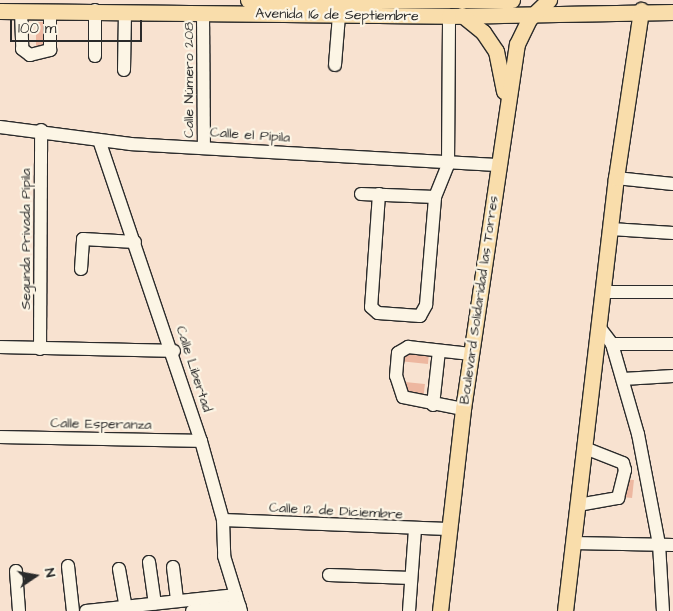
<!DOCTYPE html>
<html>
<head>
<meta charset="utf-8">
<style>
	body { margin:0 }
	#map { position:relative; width:673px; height:611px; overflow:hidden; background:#f8e2d0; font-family:"Architects Daughter",sans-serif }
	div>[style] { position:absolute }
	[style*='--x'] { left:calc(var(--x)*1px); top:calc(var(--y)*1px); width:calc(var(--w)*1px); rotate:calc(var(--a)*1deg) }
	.building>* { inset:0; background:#edb7a0; transform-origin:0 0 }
	.roads { filter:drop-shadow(1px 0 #2b2b2b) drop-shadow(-1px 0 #2b2b2b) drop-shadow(0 1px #2b2b2b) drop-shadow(0 -1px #2b2b2b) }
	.minor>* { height:12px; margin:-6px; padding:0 6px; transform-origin:6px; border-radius:6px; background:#fcf5e5 }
	.major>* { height:15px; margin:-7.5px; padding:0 7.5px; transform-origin:7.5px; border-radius:7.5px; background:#f9ddab }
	span { translate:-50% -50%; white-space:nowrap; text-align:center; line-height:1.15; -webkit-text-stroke:4.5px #fcf5e5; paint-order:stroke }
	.street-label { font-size:14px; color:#2b2b2b }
	.north { position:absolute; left:10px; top:551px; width:50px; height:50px; -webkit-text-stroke:4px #fcf5e5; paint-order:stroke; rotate:78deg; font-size:14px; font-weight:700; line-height:20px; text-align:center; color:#2b2b2b }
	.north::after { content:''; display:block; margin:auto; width:18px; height:22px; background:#2b2b2b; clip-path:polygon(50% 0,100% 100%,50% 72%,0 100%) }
	.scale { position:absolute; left:10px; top:20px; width:132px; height:22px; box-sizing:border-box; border:2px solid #2b2b2b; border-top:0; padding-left:6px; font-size:15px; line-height:18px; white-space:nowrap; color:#2b2b2b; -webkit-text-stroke:4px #fcf5e5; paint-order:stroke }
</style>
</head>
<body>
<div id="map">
	<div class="building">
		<i style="left:36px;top:22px;width:11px;height:29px"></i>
		<i style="left:400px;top:352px;width:29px;height:9px;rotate:6deg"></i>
		<i style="left:405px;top:382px;width:20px;height:10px;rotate:6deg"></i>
		<i style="left:624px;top:479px;width:10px;height:18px;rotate:6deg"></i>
	</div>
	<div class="roads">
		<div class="minor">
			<i style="--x:95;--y:10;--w:46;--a:90"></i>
			<i style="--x:21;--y:11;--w:38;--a:88"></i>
			<i style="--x:22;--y:49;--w:10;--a:37"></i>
			<i style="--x:30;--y:55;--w:21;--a:-14"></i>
			<i style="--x:50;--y:50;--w:39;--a:-90"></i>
			<i style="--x:203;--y:13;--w:134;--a:89.6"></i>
			<i style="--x:335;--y:65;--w:50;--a:-85.4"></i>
			<i style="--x:124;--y:70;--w:58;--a:-89"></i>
			<i style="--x:0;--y:127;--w:132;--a:7.4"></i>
			<i style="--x:131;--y:144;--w:369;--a:3.3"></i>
			<i style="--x:99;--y:140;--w:318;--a:71.3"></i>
			<i style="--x:201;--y:441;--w:82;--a:74.4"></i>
			<i style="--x:223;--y:520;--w:36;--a:88"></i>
			<i style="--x:224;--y:556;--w:58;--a:72.8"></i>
			<i style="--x:616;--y:178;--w:57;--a:6"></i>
			<i style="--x:361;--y:194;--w:74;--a:2.3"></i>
			<i style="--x:379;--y:194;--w:113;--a:94"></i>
			<i style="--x:371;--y:307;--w:9;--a:41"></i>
			<i style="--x:378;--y:313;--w:42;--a:4.1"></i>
			<i style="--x:420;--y:316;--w:13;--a:-61"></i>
			<i style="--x:426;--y:305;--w:108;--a:-85.2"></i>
			<i style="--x:435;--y:197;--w:35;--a:-68"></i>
			<i style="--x:448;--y:165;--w:149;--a:-89.6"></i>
			<i style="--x:611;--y:229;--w:62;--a:3.7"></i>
			<i style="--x:81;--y:269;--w:30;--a:-86"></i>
			<i style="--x:83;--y:239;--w:52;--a:3.3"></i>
			<i style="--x:604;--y:292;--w:69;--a:0"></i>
			<i style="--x:600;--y:328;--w:20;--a:53"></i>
			<i style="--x:612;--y:344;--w:94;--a:73.9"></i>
			<i style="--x:638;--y:434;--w:112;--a:79.2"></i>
			<i style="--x:659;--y:544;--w:67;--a:86.6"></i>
			<i style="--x:612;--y:344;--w:61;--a:0"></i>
			<i style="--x:0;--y:347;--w:174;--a:1.3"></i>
			<i style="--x:40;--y:349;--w:219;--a:-89.7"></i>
			<i style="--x:623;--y:379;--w:50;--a:-3.4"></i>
			<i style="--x:433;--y:405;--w:54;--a:-83.7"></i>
			<i style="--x:463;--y:409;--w:61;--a:-168.7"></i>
			<i style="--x:403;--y:397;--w:22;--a:-108"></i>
			<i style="--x:396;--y:376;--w:23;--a:-85"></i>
			<i style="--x:398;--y:353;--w:12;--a:-31"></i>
			<i style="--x:408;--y:347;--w:63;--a:6.3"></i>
			<i style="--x:0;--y:437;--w:201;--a:1.1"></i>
			<i style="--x:578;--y:505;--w:41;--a:-9.9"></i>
			<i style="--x:618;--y:498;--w:29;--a:-76"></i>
			<i style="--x:625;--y:470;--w:7;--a:-106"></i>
			<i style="--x:623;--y:463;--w:41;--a:-158.5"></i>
			<i style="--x:223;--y:520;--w:225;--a:2.3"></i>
			<i style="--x:573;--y:543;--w:100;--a:1.1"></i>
			<i style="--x:149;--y:562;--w:42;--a:81.9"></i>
			<i style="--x:68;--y:566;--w:45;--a:83.7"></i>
			<i style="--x:173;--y:567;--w:34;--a:83"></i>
			<i style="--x:119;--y:569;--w:39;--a:80"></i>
			<i style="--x:16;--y:571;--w:40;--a:85.7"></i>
			<i style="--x:329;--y:575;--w:82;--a:2.1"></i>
			<i style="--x:86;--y:611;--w:151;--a:-6.1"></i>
			<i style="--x:192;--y:611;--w:48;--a:-5.9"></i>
			<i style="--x:409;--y:611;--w:82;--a:-85.8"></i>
		</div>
		<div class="major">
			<i style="--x:248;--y:0;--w:264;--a:0"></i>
			<i style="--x:0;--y:11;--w:449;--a:0.6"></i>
			<i style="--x:449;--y:16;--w:224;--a:-1"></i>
			<i style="--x:462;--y:15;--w:27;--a:39"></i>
			<i style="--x:483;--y:32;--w:23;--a:56"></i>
			<i style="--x:496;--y:51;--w:41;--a:78.7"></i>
			<i style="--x:440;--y:611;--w:203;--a:-83.5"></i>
			<i style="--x:463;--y:409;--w:369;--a:-81.6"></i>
			<i style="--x:517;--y:44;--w:28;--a:-64"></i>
			<i style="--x:529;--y:19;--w:28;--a:-44"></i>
			<i style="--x:565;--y:611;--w:436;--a:-83.3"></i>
			<i style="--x:616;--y:178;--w:170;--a:-81.5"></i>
		</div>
	</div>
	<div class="street-label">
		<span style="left:337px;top:15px;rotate:1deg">Avenida 16 de Septiembre</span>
		<span style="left:189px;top:80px;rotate:-90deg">Calle Número 208</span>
		<span style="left:250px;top:135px;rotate:4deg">Calle el Pípila</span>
		<span style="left:26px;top:239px;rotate:-90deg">Segunda Privada Pípila</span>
		<span style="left:479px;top:300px;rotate:-82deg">Boulevard Solidaridad las Torres</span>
		<span style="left:194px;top:369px;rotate:72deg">Calle Libertad</span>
		<span style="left:101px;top:424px;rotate:1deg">Calle Esperanza</span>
		<span style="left:336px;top:511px;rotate:3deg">Calle 12 de Diciembre</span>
	</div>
	<div class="north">N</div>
	<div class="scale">100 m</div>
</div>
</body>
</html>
